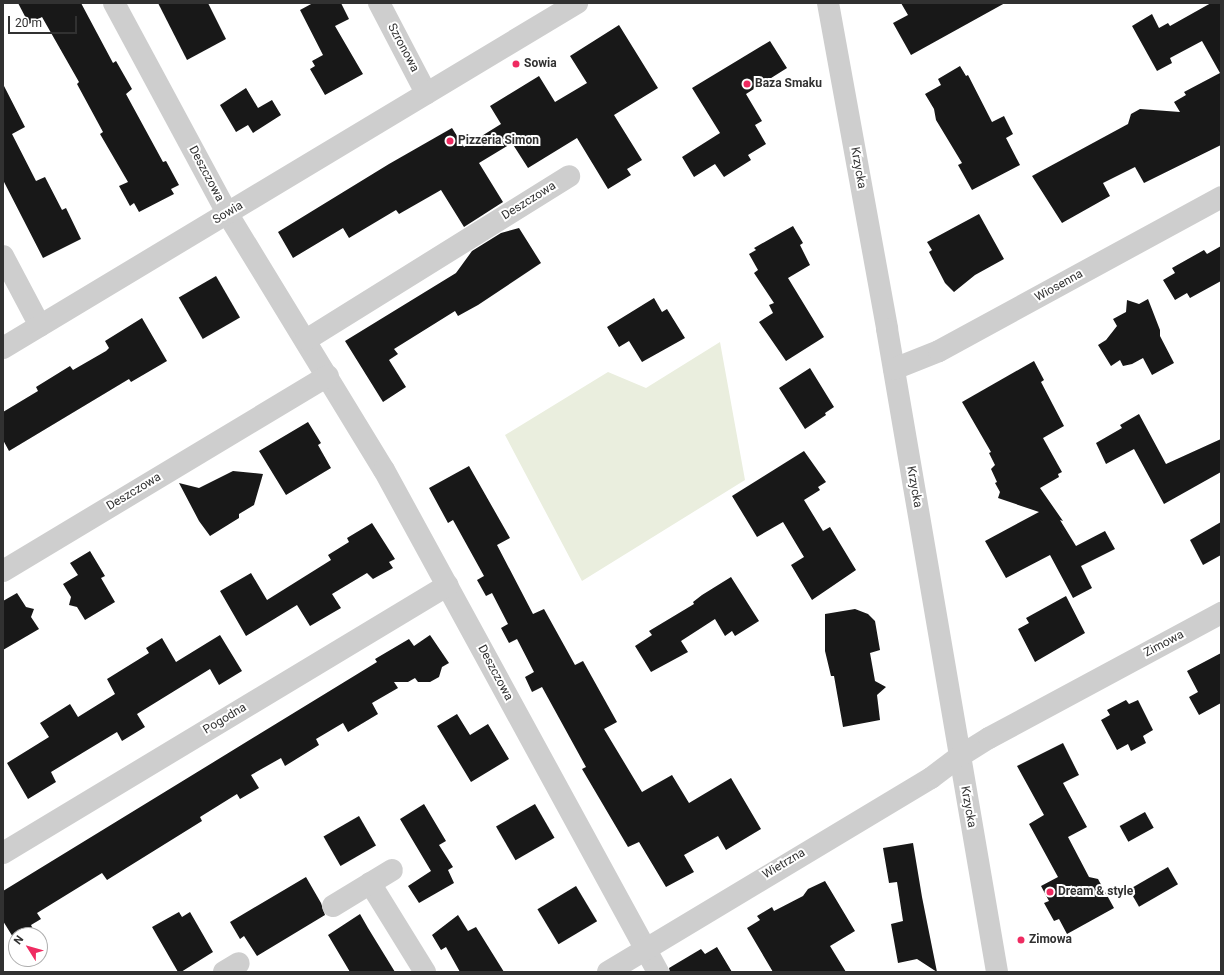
<!DOCTYPE html>
<html>
<head>
<meta charset="utf-8">
<style>
	body { margin:0 }
	#map { position:relative; width:1224px; height:975px; overflow:hidden; background:#fff; font-family:Roboto,sans-serif }
	div>[style] { position:absolute }
	[style*='--x'] { left:calc(var(--x)*1px); top:calc(var(--y)*1px); width:calc(var(--w)*1px); rotate:calc(var(--a)*1deg) }
	.green>* { inset:0; background:#eaeede }
	.building>* { inset:0; background:#181818; transform-origin:0 0 }
	.minor>* { height:22px; margin:-11px; padding:0 11px; transform-origin:11px; border-radius:11px; background:#cecece }
	.dots>* { width:11px; height:11px; translate:-50% -50%; box-sizing:border-box; border:2px solid #fff; border-radius:50% }
	span { translate:-50% -50%; white-space:nowrap; text-align:center; line-height:1.15; -webkit-text-stroke:4px #fff; paint-order:stroke }
	.street-label { font-size:12px; color:#313131 }
	.poi-label { font-size:12px; color:#313131; font-weight:700 }
	.left { translate:0 -50%; text-align:left }
	.frame { position:absolute; inset:0; border:4px solid #313131; pointer-events:none }
	.north { position:absolute; left:8px; top:927px; width:40px; height:40px; box-sizing:border-box; background:#fff; border:1px solid #adadad; border-radius:50%; rotate:307deg; font-size:11px; font-weight:700; line-height:16px; text-align:center; color:#313131 }
	.north::after { content:''; display:block; margin:auto; width:14px; height:18px; background:#ef2b61; clip-path:polygon(50% 0,100% 100%,50% 72%,0 100%) }
	.scale { position:absolute; left:8px; top:16px; width:69px; height:18px; box-sizing:border-box; border:2px solid #313131; border-top:0; padding-left:5px; font-size:12px; line-height:14px; white-space:nowrap; color:#313131; -webkit-text-stroke:3px #fff; paint-order:stroke }
</style>
</head>
<body>
<div id="map">
	<div class="green">
		<i style="clip-path:polygon(720px 342px,745px 480px,582px 581px,505px 435px,608px 372px,646px 388px)"></i>
	</div>
	<div class="building">
		<i style="clip-path:polygon(18px 3px,81px 3px,113px 63px,116px 61px,132px 89px,126px 94px,163px 162px,166px 161px,179px 185px,171px 189px,174px 194px,139px 212px,134px 203px,130px 206px,119px 186px,128px 182px,100px 134px,103px 132px,77px 84px,79px 82px,42px 17px,29px 24px)"></i>
		<i style="clip-path:polygon(158px 3px,208px 3px,226px 39px,187px 60px)"></i>
		<i style="clip-path:polygon(313px 3px,341px 3px,349px 19px,335px 26px,363px 74px,325px 95px,310px 69px,315px 66px,312px 61px,323px 55px,300px 10px)"></i>
		<i style="clip-path:polygon(901px 3px,1005px 3px,911px 55px,893px 23px,908px 15px)"></i>
		<i style="clip-path:polygon(1211px 3px,1221px 3px,1221px 145px,1144px 183px,1135px 167px,1103px 183px,1110px 196px,1062px 223px,1032px 176px,1128px 124px,1131px 114px,1140px 109px,1180px 112px,1174px 102px,1186px 95px,1184px 92px,1220px 73px,1202px 41px,1170px 58px,1172px 63px,1157px 71px,1132px 26px,1152px 14px,1159px 28px,1168px 23px,1170px 26px)"></i>
		<i style="clip-path:polygon(619px 25px,658px 88px,614px 115px,642px 160px,627px 169px,631px 175px,608px 189px,577px 138px,528px 168px,512px 143px,479px 163px,503px 202px,464px 227px,441px 190px,399px 214px,396px 210px,349px 238px,343px 228px,293px 258px,278px 232px,389px 164px,452px 128px,464px 147px,501px 124px,490px 106px,539px 76px,555px 102px,587px 83px,570px 56px)"></i>
		<i style="clip-path:polygon(770px 41px,787px 68px,746px 94px,762px 121px,755px 125px,766px 144px,748px 155px,751px 160px,724px 177px,715px 164px,694px 177px,682px 157px,720px 133px,692px 88px)"></i>
		<i style="clip-path:polygon(960px 66px,966px 76px,968px 75px,992px 122px,1004px 116px,1013px 134px,1006px 138px,1020px 165px,972px 190px,958px 165px,962px 163px,936px 120px,934px 109px,925px 94px,941px 85px,938px 79px)"></i>
		<i style="clip-path:polygon(3px 84px,25px 127px,12px 134px,36px 181px,45px 177px,62px 210px,66px 208px,81px 239px,43px 258px,3px 180px)"></i>
		<i style="clip-path:polygon(246px 88px,258px 108px,272px 100px,281px 115px,253px 133px,248px 125px,236px 132px,220px 105px)"></i>
		<i style="clip-path:polygon(979px 214px,1004px 259px,975px 275px,954px 292px,945px 283px,929px 252px,932px 250px,927px 242px)"></i>
		<i style="clip-path:polygon(793px 226px,803px 243px,800px 245px,810px 265px,788px 278px,824px 337px,786px 361px,759px 322px,773px 313px,769px 305px,774px 303px,754px 273px,758px 270px,749px 254px,756px 250px,754px 248px)"></i>
		<i style="clip-path:polygon(519px 228px,541px 263px,478px 305px,458px 316px,455px 311px,394px 349px,398px 354px,389px 360px,406px 387px,383px 402px,345px 341px,456px 273px,472px 251px,501px 233px)"></i>
		<i style="clip-path:polygon(1221px 246px,1221px 281px,1190px 298px,1187px 293px,1175px 300px,1163px 280px,1175px 273px,1172px 268px,1204px 250px,1207px 254px)"></i>
		<i style="left:216px;top:276px;width:48px;height:43px;rotate:60deg"></i>
		<i style="clip-path:polygon(654px 298px,662px 312px,667px 309px,685px 338px,642px 362px,629px 341px,619px 347px,607px 327px)"></i>
		<i style="clip-path:polygon(1148px 299px,1160px 330px,1160px 336px,1174px 363px,1152px 375px,1143px 358px,1132px 364px,1123px 366px,1120px 360px,1111px 366px,1098px 345px,1106px 340px,1117px 326px,1113px 319px,1126px 312px,1127px 300px,1139px 304px)"></i>
		<i style="clip-path:polygon(142px 318px,167px 361px,131px 382px,129px 379px,9px 451px,3px 440px,3px 412px,38px 391px,36px 387px,70px 366px,73px 370px,106px 351px,109px 348px,105px 341px)"></i>
		<i style="clip-path:polygon(1034px 361px,1044px 380px,1041px 382px,1064px 426px,1043px 438px,1062px 472px,1058px 474px,1059px 477px,1040px 488px,1063px 521px,1060px 520px,1076px 546px,1105px 531px,1115px 549px,1081px 566px,1092px 588px,1073px 598px,1050px 555px,1006px 578px,985px 541px,1039px 512px,998px 498px,1000px 492px,995px 483px,997px 482px,991px 469px,995px 465px,989px 453px,991px 452px,962px 402px)"></i>
		<i style="clip-path:polygon(810px 368px,834px 407px,825px 413px,826px 415px,805px 429px,779px 388px)"></i>
		<i style="clip-path:polygon(1139px 414px,1166px 464px,1221px 439px,1221px 472px,1164px 504px,1134px 449px,1106px 464px,1096px 443px,1122px 428px,1120px 425px)"></i>
		<i style="clip-path:polygon(308px 422px,321px 443px,318px 445px,331px 468px,286px 495px,259px 451px)"></i>
		<i style="clip-path:polygon(804px 451px,826px 482px,818px 487px,820px 490px,804px 500px,823px 531px,830px 527px,856px 570px,812px 600px,791px 565px,804px 557px,783px 522px,757px 537px,732px 496px)"></i>
		<i style="clip-path:polygon(469px 466px,510px 538px,497px 545px,533px 614px,544px 609px,575px 665px,583px 661px,617px 722px,604px 729px,642px 792px,672px 775px,689px 803px,731px 778px,761px 829px,726px 850px,718px 836px,684px 855px,694px 872px,666px 887px,639px 842px,628px 847px,582px 769px,586px 767px,542px 687px,532px 692px,525px 677px,534px 672px,517px 639px,509px 643px,501px 628px,508px 624px,492px 593px,486px 596px,477px 580px,484px 576px,453px 520px,448px 523px,429px 488px)"></i>
		<i style="clip-path:polygon(233px 471px,263px 474px,254px 505px,239px 514px,239px 518px,210px 536px,199px 521px,179px 483px,199px 488px)"></i>
		<i style="clip-path:polygon(1221px 522px,1221px 555px,1203px 565px,1190px 540px)"></i>
		<i style="clip-path:polygon(372px 523px,395px 559px,389px 562px,393px 568px,373px 579px,367px 573px,332px 594px,341px 608px,310px 626px,297px 605px,246px 636px,220px 591px,251px 573px,267px 600px,331px 560px,328px 555px,349px 542px,347px 538px)"></i>
		<i style="clip-path:polygon(90px 551px,105px 576px,101px 578px,115px 602px,85px 620px,77px 607px,69px 605px,71px 597px,63px 584px,78px 575px,70px 563px)"></i>
		<i style="clip-path:polygon(731px 577px,759px 621px,735px 636px,732px 631px,725px 636px,715px 619px,681px 641px,688px 652px,651px 672px,635px 646px,652px 635px,649px 631px,694px 604px,693px 602px,702px 595px)"></i>
		<i style="clip-path:polygon(17px 593px,26px 607px,34px 609px,31px 617px,39px 629px,3px 650px,3px 601px)"></i>
		<i style="clip-path:polygon(1066px 596px,1085px 633px,1035px 662px,1018px 629px,1029px 623px,1026px 618px)"></i>
		<i style="clip-path:polygon(855px 609px,868px 614px,875px 621px,880px 650px,870px 653px,875px 681px,886px 687px,877px 695px,880px 720px,843px 727px,834px 676px,831px 676px,825px 651px,825px 614px)"></i>
		<i style="clip-path:polygon(220px 635px,242px 671px,219px 685px,210px 669px,137px 714px,145px 727px,122px 741px,117px 732px,51px 772px,56px 782px,28px 799px,7px 763px,49px 737px,40px 723px,70px 704px,78px 717px,115px 694px,107px 679px,149px 653px,146px 648px,162px 638px,176px 662px)"></i>
		<i style="clip-path:polygon(430px 635px,449px 663px,442px 667px,439px 677px,430px 682px,418px 682px,415px 678px,408px 682px,394px 682px,398px 688px,372px 703px,378px 714px,348px 732px,343px 723px,316px 739px,319px 745px,285px 766px,281px 758px,251px 775px,259px 788px,240px 799px,237px 794px,200px 817px,202px 821px,107px 880px,102px 873px,37px 913px,41px 919px,31px 925px,34px 931px,27px 935px,16px 935px,16px 942px,3px 921px,3px 891px,377px 662px,375px 659px,409px 639px,414px 646px)"></i>
		<i style="clip-path:polygon(1221px 653px,1221px 703px,1199px 715px,1189px 697px,1198px 692px,1187px 671px)"></i>
		<i style="clip-path:polygon(1126px 700px,1129px 704px,1138px 700px,1153px 730px,1143px 736px,1146px 743px,1131px 751px,1128px 744px,1117px 750px,1101px 720px,1110px 715px,1107px 710px)"></i>
		<i style="clip-path:polygon(457px 714px,470px 735px,488px 724px,509px 759px,471px 782px,437px 726px)"></i>
		<i style="clip-path:polygon(1063px 743px,1079px 775px,1063px 783px,1087px 827px,1068px 837px,1089px 877px,1098px 879px,1114px 908px,1067px 934px,1059px 919px,1054px 921px,1044px 903px,1049px 901px,1041px 886px,1058px 877px,1029px 824px,1044px 815px,1017px 766px)"></i>
		<i style="clip-path:polygon(424px 804px,446px 841px,439px 845px,453px 867px,448px 870px,454px 883px,419px 903px,408px 886px,431px 871px,400px 819px)"></i>
		<i style="left:535px;top:804px;width:39px;height:45px;rotate:60deg"></i>
		<i style="left:1145px;top:812px;width:18px;height:29px;rotate:61deg"></i>
		<i style="left:359px;top:816px;width:34px;height:41px;rotate:60deg"></i>
		<i style="clip-path:polygon(913px 843px,922px 897px,937px 972px,917px 959px,898px 963px,891px 924px,903px 921px,897px 882px,889px 883px,883px 848px)"></i>
		<i style="left:1168px;top:867px;width:20px;height:45px;rotate:60deg"></i>
		<i style="clip-path:polygon(306px 877px,321px 903px,325px 915px,257px 956px,244px 936px,240px 939px,230px 922px)"></i>
		<i style="clip-path:polygon(825px 881px,855px 931px,830px 946px,846px 972px,773px 972px,747px 928px,760px 920px,757px 916px,772px 907px,774px 911px,803px 896px,808px 889px)"></i>
		<i style="left:576px;top:886px;width:41px;height:45px;rotate:59deg"></i>
		<i style="clip-path:polygon(179px 912px,182px 917px,190px 912px,213px 952px,181px 972px,178px 972px,152px 927px)"></i>
		<i style="clip-path:polygon(360px 914px,368px 928px,395px 972px,350px 972px,328px 935px)"></i>
		<i style="clip-path:polygon(458px 915px,468px 931px,476px 927px,504px 972px,460px 972px,446px 947px,441px 950px,432px 935px)"></i>
		<i style="clip-path:polygon(717px 947px,732px 972px,670px 972px,669px 968px,701px 949px,705px 954px)"></i>
	</div>
	<div class="minor">
		<i style="--x:114;--y:3;--w:238;--a:61.7"></i>
		<i style="--x:227;--y:213;--w:301;--a:58.6"></i>
		<i style="--x:384;--y:470;--w:572;--a:61.37"></i>
		<i style="--x:379;--y:3;--w:102;--a:62.4"></i>
		<i style="--x:828;--y:3;--w:331;--a:79.7"></i>
		<i style="--x:887;--y:329;--w:652;--a:80.29"></i>
		<i style="--x:3;--y:256;--w:79;--a:62.1"></i>
		<i style="--x:306;--y:340;--w:310;--a:-31.9"></i>
		<i style="--x:3;--y:348;--w:670;--a:-31.01"></i>
		<i style="--x:894;--y:369;--w:48;--a:-21.8"></i>
		<i style="--x:939;--y:351;--w:321;--a:-28.6"></i>
		<i style="--x:3;--y:571;--w:379;--a:-31"></i>
		<i style="--x:3;--y:853;--w:519;--a:-31.06"></i>
		<i style="--x:370;--y:883;--w:105;--a:58.3"></i>
		<i style="--x:333;--y:906;--w:69;--a:-31.4"></i>
		<i style="--x:224;--y:972;--w:17;--a:-31"></i>
		<i style="--x:608;--y:972;--w:377;--a:-31"></i>
		<i style="--x:931;--y:778;--w:36;--a:-37"></i>
		<i style="--x:960;--y:756;--w:34;--a:-32"></i>
		<i style="--x:989;--y:738;--w:264;--a:-28.3"></i>
	</div>
	<div class="dots">
		<i style="left:516px;top:64px;background:#ef2b61"></i>
		<i style="left:747px;top:84px;background:#ef2b61"></i>
		<i style="left:450px;top:141px;background:#ef2b61"></i>
		<i style="left:1050px;top:892px;background:#ef2b61"></i>
		<i style="left:1021px;top:940px;background:#ef2b61"></i>
	</div>
	<div class="street-label">
		<span style="left:403px;top:48px;rotate:62deg">Szronowa</span>
		<span style="left:858px;top:168px;rotate:80deg">Krzycka</span>
		<span style="left:206px;top:174px;rotate:62deg">Deszczowa</span>
		<span style="left:529px;top:201px;rotate:-32deg">Deszczowa</span>
		<span style="left:228px;top:213px;rotate:-31deg">Sowia</span>
		<span style="left:1059px;top:286px;rotate:-29deg">Wiosenna</span>
		<span style="left:914px;top:487px;rotate:80deg">Krzycka</span>
		<span style="left:134px;top:492px;rotate:-31deg">Deszczowa</span>
		<span style="left:1164px;top:644px;rotate:-28deg">Zimowa</span>
		<span style="left:495px;top:673px;rotate:62deg">Deszczowa</span>
		<span style="left:225px;top:719px;rotate:-31deg">Pogodna</span>
		<span style="left:968px;top:807px;rotate:80deg">Krzycka</span>
		<span style="left:784px;top:864px;rotate:-31deg">Wietrzna</span>
	</div>
	<div class="poi-label">
		<span class="left" style="left:524px;top:64px">Sowia</span>
		<span class="left" style="left:755px;top:84px">Baza Smaku</span>
		<span class="left" style="left:458px;top:141px">Pizzeria Simon</span>
		<span class="left" style="left:1058px;top:892px">Dream &amp; style</span>
		<span class="left" style="left:1029px;top:940px">Zimowa</span>
	</div>
	<div class="frame"></div>
	<div class="north">N</div>
	<div class="scale">20 m</div>
</div>
</body>
</html>
